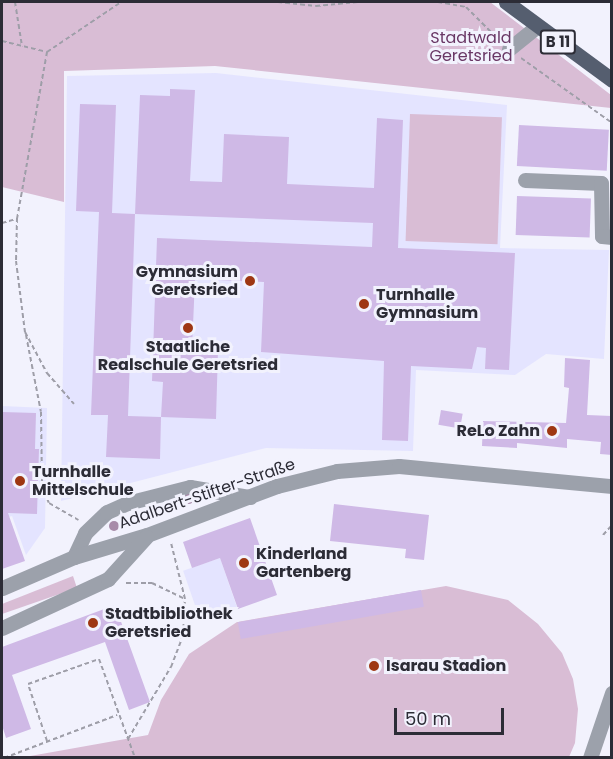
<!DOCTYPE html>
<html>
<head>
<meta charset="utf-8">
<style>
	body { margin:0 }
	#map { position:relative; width:613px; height:759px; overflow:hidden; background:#f2f2fd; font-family:Poppins,sans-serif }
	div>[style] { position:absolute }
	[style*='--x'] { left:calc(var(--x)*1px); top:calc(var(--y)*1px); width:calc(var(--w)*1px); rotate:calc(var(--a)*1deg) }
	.built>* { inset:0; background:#e4e4ff; transform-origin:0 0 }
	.green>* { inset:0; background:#d9bdd5; transform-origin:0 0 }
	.building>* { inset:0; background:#cfb9e6; transform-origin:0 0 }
	.path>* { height:2px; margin-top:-1px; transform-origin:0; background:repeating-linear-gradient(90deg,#9e9ea8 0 4.5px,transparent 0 7.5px) }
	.minor>* { height:15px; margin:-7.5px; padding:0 7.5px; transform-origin:7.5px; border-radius:7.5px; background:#9ca1ab }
	.major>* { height:15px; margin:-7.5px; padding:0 7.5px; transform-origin:7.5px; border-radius:7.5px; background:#555e6f }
	.trees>* { width:10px; height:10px; margin:-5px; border-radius:50%; background:#a78ba9 }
	.dots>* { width:16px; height:16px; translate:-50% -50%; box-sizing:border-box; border:3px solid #f2f2fd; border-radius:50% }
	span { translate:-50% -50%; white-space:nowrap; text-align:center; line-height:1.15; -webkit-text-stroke:6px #f2f2fd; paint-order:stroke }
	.shield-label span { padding:2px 4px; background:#f2f2fd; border:2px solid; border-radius:4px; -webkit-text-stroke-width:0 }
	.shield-label { font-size:15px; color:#2c2c36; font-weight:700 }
	.park-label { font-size:16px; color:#693765 }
	.poi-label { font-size:16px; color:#2c2c36; font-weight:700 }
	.right { translate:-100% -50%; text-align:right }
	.left { translate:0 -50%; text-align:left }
	.street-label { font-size:16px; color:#2c2c36 }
	.frame { position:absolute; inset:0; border:3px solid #2c2c36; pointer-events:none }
	.scale { position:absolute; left:394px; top:708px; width:110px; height:27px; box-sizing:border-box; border:3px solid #2c2c36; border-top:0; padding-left:8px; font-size:18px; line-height:21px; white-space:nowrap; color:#2c2c36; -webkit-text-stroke:4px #f2f2fd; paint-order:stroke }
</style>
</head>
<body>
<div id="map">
	<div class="built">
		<i style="clip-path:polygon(216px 73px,507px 105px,500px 248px,609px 250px,604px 359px,546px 354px,515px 375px,416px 370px,413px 451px,266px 448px,61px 501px,67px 76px)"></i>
		<i style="clip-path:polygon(2px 406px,47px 408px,45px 528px,26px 555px,12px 516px,2px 519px)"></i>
		<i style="left:220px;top:558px;width:54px;height:39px;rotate:71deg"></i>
	</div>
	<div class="green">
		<i style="clip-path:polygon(2px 2px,490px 2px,611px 95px,611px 108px,215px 66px,64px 71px,64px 202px,2px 187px)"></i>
		<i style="left:410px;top:114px;width:92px;height:127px;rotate:2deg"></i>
		<i style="clip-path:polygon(73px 576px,77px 588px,2px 614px,2px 604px)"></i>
		<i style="clip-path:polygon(446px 586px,508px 600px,538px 624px,562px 653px,573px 679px,578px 709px,575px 743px,569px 757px,19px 758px,148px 735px,161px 700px,189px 654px,237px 622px)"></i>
	</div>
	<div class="building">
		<i style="clip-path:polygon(170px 89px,195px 90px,190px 181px,222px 182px,224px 134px,289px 137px,287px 184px,374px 188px,377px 118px,403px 120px,398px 248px,515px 253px,509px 370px,485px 369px,486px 348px,477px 347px,472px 369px,411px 366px,408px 441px,382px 440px,384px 361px,261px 352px,264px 282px,195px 279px,192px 349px,218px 350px,216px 419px,161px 417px,163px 382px,152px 381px,157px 238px,372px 247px,373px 223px,135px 214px,140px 95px,170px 96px)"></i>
		<i style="clip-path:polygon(80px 104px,116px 105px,112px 213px,135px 214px,128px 416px,161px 417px,160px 459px,106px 457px,108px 415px,91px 415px,99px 212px,76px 211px)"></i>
		<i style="left:519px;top:125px;width:90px;height:41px;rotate:3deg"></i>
		<i style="left:517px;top:196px;width:74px;height:39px;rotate:2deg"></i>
		<i style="clip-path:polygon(565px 358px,590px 360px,587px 415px,612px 416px,612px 455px,600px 454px,601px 442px,567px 439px,567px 448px,517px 443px,517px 448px,482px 446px,483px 421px,566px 423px,569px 388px,564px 387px)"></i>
		<i style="left:441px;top:410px;width:22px;height:15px;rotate:10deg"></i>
		<i style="clip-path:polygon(2px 412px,36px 413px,35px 449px,39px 449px,37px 514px,8px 513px,25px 561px,2px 569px)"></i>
		<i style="clip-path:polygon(334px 504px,429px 515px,424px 560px,405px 558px,406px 549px,330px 541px)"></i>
		<i style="clip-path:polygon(250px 518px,277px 595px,238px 609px,220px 558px,192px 568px,183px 542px)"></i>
		<i style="left:421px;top:590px;width:17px;height:186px;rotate:80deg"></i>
		<i style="clip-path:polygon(115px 605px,150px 702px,129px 710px,105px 642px,12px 675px,31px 729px,6px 738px,2px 725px,2px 647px)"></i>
	</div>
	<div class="path">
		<i style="--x:15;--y:2;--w:45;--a:81"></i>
		<i style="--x:278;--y:2;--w:38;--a:6"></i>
		<i style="--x:316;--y:6;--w:42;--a:-5.4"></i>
		<i style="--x:438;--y:2;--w:28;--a:10"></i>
		<i style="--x:466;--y:7;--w:45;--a:45"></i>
		<i style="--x:2;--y:41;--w:46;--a:13.7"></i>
		<i style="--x:47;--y:52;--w:89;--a:-34"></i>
		<i style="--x:121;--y:2;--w:10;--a:0"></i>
		<i style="--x:47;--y:52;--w:169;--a:100.2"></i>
		<i style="--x:17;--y:218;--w:43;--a:91.3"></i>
		<i style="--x:16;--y:261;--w:72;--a:82.8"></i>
		<i style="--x:25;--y:332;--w:47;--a:61.8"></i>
		<i style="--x:47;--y:373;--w:41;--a:48.9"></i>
		<i style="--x:521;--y:58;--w:112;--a:35.5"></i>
		<i style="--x:2;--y:223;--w:15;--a:-16"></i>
		<i style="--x:26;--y:335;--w:78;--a:79"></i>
		<i style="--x:41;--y:412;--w:74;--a:89.2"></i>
		<i style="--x:42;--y:486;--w:18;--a:68"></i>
		<i style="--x:49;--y:503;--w:34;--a:30"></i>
		<i style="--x:141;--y:515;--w:4;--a:76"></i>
		<i style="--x:142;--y:519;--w:21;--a:-23"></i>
		<i style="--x:603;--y:535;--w:13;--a:-48"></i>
		<i style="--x:126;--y:583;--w:26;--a:0"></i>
		<i style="--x:152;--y:583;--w:37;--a:26"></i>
		<i style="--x:128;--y:739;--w:84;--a:-59.2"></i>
		<i style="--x:171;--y:667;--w:33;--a:-69"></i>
		<i style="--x:183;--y:636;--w:37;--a:-87"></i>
		<i style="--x:185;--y:599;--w:58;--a:-104"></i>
		<i style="--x:47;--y:741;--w:60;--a:-108.4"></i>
		<i style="--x:28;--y:684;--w:75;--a:-19.4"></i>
		<i style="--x:99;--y:659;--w:105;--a:70"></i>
		<i style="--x:4;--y:758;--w:121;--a:-20.8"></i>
	</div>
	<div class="minor">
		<i style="--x:509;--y:49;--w:36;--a:-39"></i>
		<i style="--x:525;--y:180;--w:76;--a:2.3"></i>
		<i style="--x:601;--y:183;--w:53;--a:88.9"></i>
		<i style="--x:602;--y:236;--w:10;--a:6"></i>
		<i style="--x:74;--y:557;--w:26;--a:-65"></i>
		<i style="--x:85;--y:533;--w:30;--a:-44"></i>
		<i style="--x:107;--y:512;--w:22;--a:-24"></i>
		<i style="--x:127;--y:503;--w:65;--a:-14.3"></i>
		<i style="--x:190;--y:487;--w:61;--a:9.5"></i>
		<i style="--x:2;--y:588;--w:78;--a:-23.3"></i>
		<i style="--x:74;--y:557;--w:76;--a:-16.8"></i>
		<i style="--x:147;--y:535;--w:139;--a:-20.7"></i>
		<i style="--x:277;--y:486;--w:62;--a:-14"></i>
		<i style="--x:337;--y:471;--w:62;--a:-4.6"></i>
		<i style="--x:399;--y:466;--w:214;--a:5.4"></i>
		<i style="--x:2;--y:628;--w:117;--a:-24.8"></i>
		<i style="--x:108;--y:579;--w:57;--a:-47.9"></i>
		<i style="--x:590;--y:758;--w:69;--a:-71.3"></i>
	</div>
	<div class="major">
		<i style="--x:506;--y:2;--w:132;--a:36.3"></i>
	</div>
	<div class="trees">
		<i style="left:189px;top:499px"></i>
		<i style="left:114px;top:526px"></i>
	</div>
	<div class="dots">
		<i style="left:250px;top:281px;background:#9e3713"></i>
		<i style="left:364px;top:304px;background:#9e3713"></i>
		<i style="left:188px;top:328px;background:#9e3713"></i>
		<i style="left:552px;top:431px;background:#9e3713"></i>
		<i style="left:20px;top:481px;background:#9e3713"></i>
		<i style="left:244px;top:563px;background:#9e3713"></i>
		<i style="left:93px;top:623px;background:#9e3713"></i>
		<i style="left:374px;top:666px;background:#9e3713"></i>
	</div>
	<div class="shield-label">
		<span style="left:558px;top:42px">B 11</span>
	</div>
	<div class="park-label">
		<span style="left:471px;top:47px">Stadtwald<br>Geretsried</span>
	</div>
	<div class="poi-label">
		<span class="right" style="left:238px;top:281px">Gymnasium<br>Geretsried</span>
		<span class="left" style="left:376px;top:304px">Turnhalle<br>Gymnasium</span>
		<span style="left:188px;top:356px">Staatliche<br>Realschule Geretsried</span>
		<span class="right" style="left:540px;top:431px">ReLo Zahn</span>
		<span class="left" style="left:32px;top:481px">Turnhalle<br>Mittelschule</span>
		<span class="left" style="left:256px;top:563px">Kinderland<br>Gartenberg</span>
		<span class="left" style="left:105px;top:623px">Stadtbibliothek<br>Geretsried</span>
		<span class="left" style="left:386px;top:666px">Isarau Stadion</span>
	</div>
	<div class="street-label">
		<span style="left:207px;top:494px;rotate:-19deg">Adalbert-Stifter-Straße</span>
	</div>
	<div class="frame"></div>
	<div class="scale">50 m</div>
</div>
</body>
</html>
